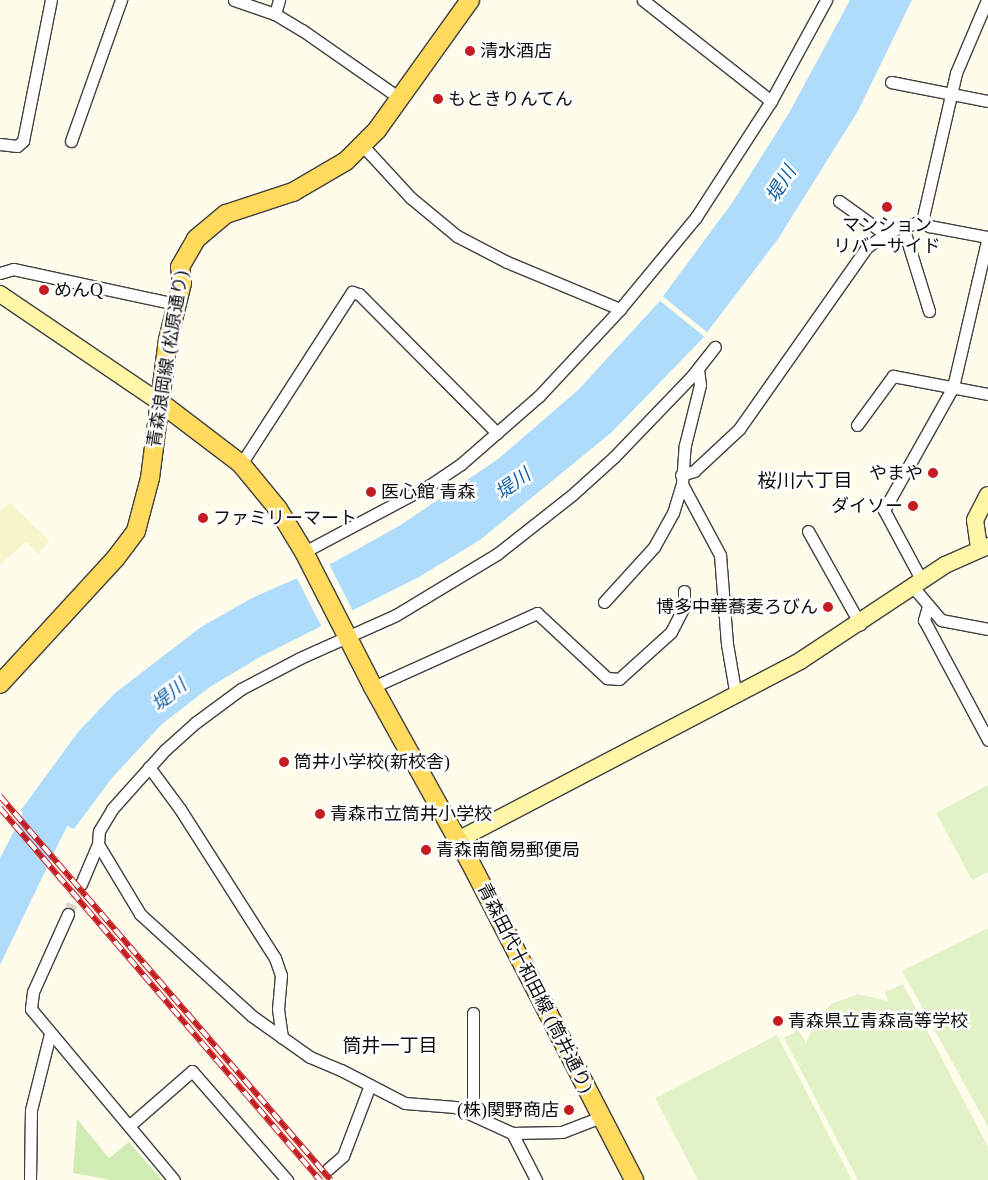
<!DOCTYPE html>
<html>
<head>
<meta charset="utf-8">
<style>
	body { margin:0 }
	#map { position:relative; width:988px; height:1180px; overflow:hidden; background:#fffcec; font-family:"Times New Roman","Noto Sans JP",serif }
	div>[style] { position:absolute }
	[style*='--x'] { left:calc(var(--x)*1px); top:calc(var(--y)*1px); width:calc(var(--w)*1px); rotate:calc(var(--a)*1deg) }
	.farmland>* { inset:0; background:#f7f4cb }
	.green>* { inset:0; background:#d0ecb4 }
	.pitch>* { inset:0; background:#e2f2c6 }
	.water>* { inset:0; background:#aedcfa }
	.pier>* { inset:0; background:#fffcec; transform-origin:0 0 }
	.street-tunnel>* { height:11px; margin-top:-5.5px; transform-origin:0; background:repeating-linear-gradient(90deg,#dbd8cb 0 11px,transparent 0 16.5px) }
	.roads { filter:drop-shadow(1px 0 #404040) drop-shadow(-1px 0 #404040) drop-shadow(0 1px #404040) drop-shadow(0 -1px #404040) }
	.street>* { height:11px; margin:-5.5px; padding:0 5.5px; transform-origin:5.5px; border-radius:5.5px; background:#fff }
	.secondary>* { height:16px; margin:-8px; padding:0 8px; transform-origin:8px; border-radius:8px; background:#fff7a7 }
	.primary>* { height:18px; margin:-9px; padding:0 9px; transform-origin:9px; border-radius:9px; background:#ffda5c }
	.rail>* { height:5.5px; margin-top:-2.75px; transform-origin:0; background:repeating-linear-gradient(90deg,#fff 0 11px,#c51c22 0 22px); box-sizing:border-box; border-block:1px solid #c51c22 }
	.dots>* { width:14px; height:14px; translate:-50% -50%; box-sizing:border-box; border:2px solid #fff; border-radius:50% }
	span { translate:-50% -50%; white-space:nowrap; text-align:center; line-height:1.15; -webkit-text-stroke:5px #fff; paint-order:stroke }
	.poi-label { font-size:18px; color:#0d0d0d }
	.left { translate:0 -50%; text-align:left }
	.right { translate:-100% -50%; text-align:right }
	.street-label { font-size:18px; color:#0d0d0d }
	.water-label { font-size:19px; color:#0f61a6; font-style:italic }
	.neighbourhood-label { font-size:19px; color:#0d0d0d }
</style>
</head>
<body>
<div id="map">
	<div class="farmland">
		<i style="clip-path:polygon(10px 503px,50px 541px,38px 554px,26px 542px,0 565px,0 510px)"></i>
	</div>
	<div class="green">
		<i style="clip-path:polygon(77px 1119px,109px 1158px,129px 1142px,162px 1180px,110px 1180px,73px 1173px)"></i>
	</div>
	<div class="pitch">
		<i style="clip-path:polygon(988px 785px,988px 872px,972px 880px,936px 813px)"></i>
		<i style="clip-path:polygon(988px 928px,988px 1127px,902px 971px)"></i>
		<i style="clip-path:polygon(903px 984px,988px 1147px,988px 1180px,858px 1180px,784px 1038px,798px 1030px,806px 1043px,815px 1022px,831px 1004px,858px 994px,888px 1001px,885px 992px)"></i>
		<i style="clip-path:polygon(777px 1035px,852px 1180px,698px 1180px,655px 1098px)"></i>
	</div>
	<div class="water">
		<i style="clip-path:polygon(850px 0,912px 0,858px 111px,778px 239px,702px 339px,612px 432px,480px 540px,419px 577px,260px 657px,210px 687px,162px 724px,112px 778px,74px 829px,67px 826px,0 965px,0 858px,23px 813px,21px 810px,78px 732px,115px 693px,201px 627px,252px 598px,334px 562px,399px 526px,498px 459px,578px 390px,658px 303px,732px 203px,789px 113px)"></i>
	</div>
	<div class="pier">
		<i style="left:661px;top:295px;width:62px;height:5px;rotate:39deg"></i>
		<i style="left:328px;top:562px;width:56px;height:35px;rotate:63deg"></i>
	</div>
	<div class="street-tunnel">
		<i style="--x:68;--y:914;--w:33;--a:-67"></i>
		<i style="--x:315;--y:1180;--w:17;--a:-40"></i>
	</div>
	<div class="roads">
		<div class="street">
			<i style="--x:234;--y:0;--w:43;--a:18.9"></i>
			<i style="--x:275;--y:14;--w:31;--a:31"></i>
			<i style="--x:302;--y:30;--w:121;--a:34.9"></i>
			<i style="--x:643;--y:0;--w:163;--a:38.3"></i>
			<i style="--x:987;--y:0;--w:79;--a:113"></i>
			<i style="--x:956;--y:73;--w:152;--a:102.9"></i>
			<i style="--x:922;--y:221;--w:9;--a:36"></i>
			<i style="--x:929;--y:226;--w:60;--a:10.6"></i>
			<i style="--x:275;--y:14;--w:15;--a:-74"></i>
			<i style="--x:891;--y:82;--w:99;--a:11.1"></i>
			<i style="--x:71;--y:141;--w:150;--a:-70.5"></i>
			<i style="--x:0;--y:144;--w:17;--a:7"></i>
			<i style="--x:17;--y:146;--w:8;--a:-40"></i>
			<i style="--x:23;--y:141;--w:144;--a:-78.8"></i>
			<i style="--x:363;--y:146;--w:71;--a:47.3"></i>
			<i style="--x:411;--y:198;--w:60;--a:39.6"></i>
			<i style="--x:457;--y:236;--w:56;--a:27.5"></i>
			<i style="--x:507;--y:262;--w:122;--a:22.6"></i>
			<i style="--x:839;--y:201;--w:57;--a:35.7"></i>
			<i style="--x:903;--y:227;--w:88;--a:72.8"></i>
			<i style="--x:0;--y:273;--w:14;--a:-17"></i>
			<i style="--x:13;--y:269;--w:167;--a:12.1"></i>
			<i style="--x:857;--y:425;--w:61;--a:-53.7"></i>
			<i style="--x:893;--y:376;--w:97;--a:10.7"></i>
			<i style="--x:241;--y:464;--w:205;--a:-57.2"></i>
			<i style="--x:352;--y:292;--w:7;--a:16"></i>
			<i style="--x:359;--y:294;--w:196;--a:45.2"></i>
			<i style="--x:681;--y:475;--w:14;--a:-17"></i>
			<i style="--x:694;--y:471;--w:62;--a:-43"></i>
			<i style="--x:739;--y:429;--w:223;--a:-54.9"></i>
			<i style="--x:867;--y:247;--w:28;--a:-35"></i>
			<i style="--x:890;--y:231;--w:34;--a:-17"></i>
			<i style="--x:682;--y:484;--w:81;--a:61.8"></i>
			<i style="--x:720;--y:555;--w:89;--a:85.5"></i>
			<i style="--x:727;--y:644;--w:53;--a:80.2"></i>
			<i style="--x:808;--y:531;--w:107;--a:60.8"></i>
			<i style="--x:304;--y:552;--w:143;--a:-28"></i>
			<i style="--x:430;--y:485;--w:37;--a:-34"></i>
			<i style="--x:461;--y:464;--w:103;--a:-41.1"></i>
			<i style="--x:539;--y:396;--w:119;--a:-47"></i>
			<i style="--x:620;--y:309;--w:119;--a:-50.4"></i>
			<i style="--x:696;--y:217;--w:138;--a:-57.1"></i>
			<i style="--x:771;--y:101;--w:115;--a:-61.4"></i>
			<i style="--x:922;--y:581;--w:81;--a:-118.2"></i>
			<i style="--x:884;--y:510;--w:141;--a:-60.7"></i>
			<i style="--x:953;--y:387;--w:154;--a:-76.9"></i>
			<i style="--x:913;--y:587;--w:43;--a:49.7"></i>
			<i style="--x:941;--y:620;--w:48;--a:10.8"></i>
			<i style="--x:604;--y:602;--w:74;--a:-47.7"></i>
			<i style="--x:654;--y:547;--w:39;--a:-61"></i>
			<i style="--x:673;--y:513;--w:30;--a:-73"></i>
			<i style="--x:682;--y:484;--w:39;--a:-86"></i>
			<i style="--x:685;--y:445;--w:62;--a:-76"></i>
			<i style="--x:700;--y:385;--w:16;--a:-97"></i>
			<i style="--x:928;--y:606;--w:15;--a:106"></i>
			<i style="--x:924;--y:620;--w:136;--a:61.9"></i>
			<i style="--x:373;--y:687;--w:180;--a:-24.3"></i>
			<i style="--x:537;--y:613;--w:96;--a:42.9"></i>
			<i style="--x:607;--y:678;--w:12;--a:5"></i>
			<i style="--x:619;--y:679;--w:70;--a:-42.1"></i>
			<i style="--x:671;--y:632;--w:29;--a:-63"></i>
			<i style="--x:684;--y:606;--w:15;--a:-90"></i>
			<i style="--x:149;--y:767;--w:52;--a:53.6"></i>
			<i style="--x:180;--y:809;--w:177;--a:57.5"></i>
			<i style="--x:275;--y:958;--w:18;--a:71"></i>
			<i style="--x:281;--y:975;--w:34;--a:95"></i>
			<i style="--x:278;--y:1009;--w:29;--a:82"></i>
			<i style="--x:98;--y:844;--w:82;--a:59"></i>
			<i style="--x:140;--y:914;--w:151;--a:42.3"></i>
			<i style="--x:252;--y:1016;--w:71;--a:35.3"></i>
			<i style="--x:310;--y:1057;--w:34;--a:23"></i>
			<i style="--x:341;--y:1070;--w:72;--a:27.3"></i>
			<i style="--x:405;--y:1103;--w:50;--a:4.6"></i>
			<i style="--x:455;--y:1107;--w:63;--a:24.5"></i>
			<i style="--x:512;--y:1133;--w:50;--a:-1.1"></i>
			<i style="--x:562;--y:1132;--w:42;--a:-21"></i>
			<i style="--x:81;--y:884;--w:43;--a:-67"></i>
			<i style="--x:98;--y:844;--w:13;--a:-86"></i>
			<i style="--x:99;--y:831;--w:26;--a:-59"></i>
			<i style="--x:112;--y:809;--w:79;--a:-48.1"></i>
			<i style="--x:165;--y:750;--w:40;--a:-42"></i>
			<i style="--x:195;--y:723;--w:57;--a:-36.5"></i>
			<i style="--x:241;--y:689;--w:67;--a:-27.7"></i>
			<i style="--x:300;--y:658;--w:105;--a:-24.1"></i>
			<i style="--x:396;--y:615;--w:118;--a:-31.1"></i>
			<i style="--x:497;--y:554;--w:95;--a:-38.2"></i>
			<i style="--x:572;--y:495;--w:57;--a:-42.1"></i>
			<i style="--x:614;--y:457;--w:112;--a:-46.1"></i>
			<i style="--x:692;--y:376;--w:37;--a:-52"></i>
			<i style="--x:68;--y:914;--w:85;--a:114.2"></i>
			<i style="--x:33;--y:992;--w:17;--a:97"></i>
			<i style="--x:31;--y:1009;--w:223;--a:50.1"></i>
			<i style="--x:473;--y:1114;--w:101;--a:-90"></i>
			<i style="--x:130;--y:1125;--w:82;--a:-41.1"></i>
			<i style="--x:192;--y:1071;--w:145;--a:48.9"></i>
			<i style="--x:512;--y:1133;--w:53;--a:62.9"></i>
			<i style="--x:328;--y:1169;--w:20;--a:-41"></i>
			<i style="--x:343;--y:1156;--w:76;--a:-69.2"></i>
			<i style="--x:30;--y:1180;--w:70;--a:-89.2"></i>
			<i style="--x:31;--y:1110;--w:78;--a:-76"></i>
		</div>
		<div class="secondary">
			<i style="--x:0;--y:294;--w:194;--a:34.1"></i>
			<i style="--x:979;--y:548;--w:28;--a:-98"></i>
			<i style="--x:975;--y:520;--w:28;--a:-63"></i>
			<i style="--x:458;--y:840;--w:386;--a:-27.6"></i>
			<i style="--x:800;--y:661;--w:174;--a:-33.5"></i>
			<i style="--x:945;--y:565;--w:47;--a:-23.8"></i>
		</div>
		<div class="primary">
			<i style="--x:161;--y:403;--w:101;--a:37.3"></i>
			<i style="--x:241;--y:464;--w:58;--a:50.6"></i>
			<i style="--x:278;--y:509;--w:50;--a:58.8"></i>
			<i style="--x:304;--y:552;--w:152;--a:62.9"></i>
			<i style="--x:373;--y:687;--w:198;--a:61"></i>
			<i style="--x:469;--y:860;--w:360;--a:62.7"></i>
			<i style="--x:0;--y:684;--w:170;--a:-47.4"></i>
			<i style="--x:115;--y:559;--w:35;--a:-53"></i>
			<i style="--x:136;--y:531;--w:55;--a:-75.2"></i>
			<i style="--x:150;--y:478;--w:139;--a:-82.6"></i>
			<i style="--x:168;--y:340;--w:59;--a:-76.2"></i>
			<i style="--x:182;--y:283;--w:16;--a:-97"></i>
			<i style="--x:180;--y:267;--w:32;--a:-60"></i>
			<i style="--x:196;--y:239;--w:39;--a:-40"></i>
			<i style="--x:226;--y:214;--w:71;--a:-18.2"></i>
			<i style="--x:293;--y:192;--w:61;--a:-30.3"></i>
			<i style="--x:346;--y:161;--w:44;--a:-45"></i>
			<i style="--x:377;--y:130;--w:160;--a:-54.4"></i>
		</div>
	</div>
	<div class="rail">
		<i style="--x:0;--y:796;--w:507;--a:49.24"></i>
		<i style="--x:0;--y:808;--w:491;--a:49.3"></i>
	</div>
	<div class="dots">
		<i style="left:470px;top:51px;background:#c51c22"></i>
		<i style="left:438px;top:99px;background:#c51c22"></i>
		<i style="left:887px;top:207px;background:#c51c22"></i>
		<i style="left:44px;top:290px;background:#c51c22"></i>
		<i style="left:933px;top:473px;background:#c51c22"></i>
		<i style="left:371px;top:492px;background:#c51c22"></i>
		<i style="left:913px;top:506px;background:#c51c22"></i>
		<i style="left:203px;top:518px;background:#c51c22"></i>
		<i style="left:828px;top:607px;background:#c51c22"></i>
		<i style="left:284px;top:762px;background:#c51c22"></i>
		<i style="left:320px;top:814px;background:#c51c22"></i>
		<i style="left:426px;top:850px;background:#c51c22"></i>
		<i style="left:778px;top:1021px;background:#c51c22"></i>
		<i style="left:569px;top:1110px;background:#c51c22"></i>
	</div>
	<div class="poi-label">
		<span class="left" style="left:480px;top:51px">清水酒店</span>
		<span class="left" style="left:448px;top:99px">もときりんてん</span>
		<span style="left:887px;top:236px">マンション<br>リバーサイド</span>
		<span class="left" style="left:54px;top:290px">めんQ</span>
		<span class="right" style="left:923px;top:473px">やまや</span>
		<span class="left" style="left:381px;top:492px">医心館 青森</span>
		<span class="right" style="left:903px;top:506px">ダイソー</span>
		<span class="left" style="left:213px;top:518px">ファミリーマート</span>
		<span class="right" style="left:818px;top:607px">博多中華蕎麦ろびん</span>
		<span class="left" style="left:294px;top:762px">筒井小学校(新校舎)</span>
		<span class="left" style="left:330px;top:814px">青森市立筒井小学校</span>
		<span class="left" style="left:436px;top:850px">青森南簡易郵便局</span>
		<span class="left" style="left:788px;top:1021px">青森県立青森高等学校</span>
		<span class="right" style="left:559px;top:1110px">(株)関野商店</span>
	</div>
	<div class="street-label">
		<span style="left:168px;top:359px;rotate:-81deg">青森浪岡線 (松原通り)</span>
		<span style="left:535px;top:988px;rotate:63deg">青森田代十和田線 (筒井通り)</span>
	</div>
	<div class="water-label">
		<span style="left:781px;top:184px;rotate:-58deg">堤川</span>
		<span style="left:513px;top:484px;rotate:-36deg">堤川</span>
		<span style="left:169px;top:695px;rotate:-39deg">堤川</span>
	</div>
	<div class="neighbourhood-label">
		<span style="left:805px;top:481px">桜川六丁目</span>
		<span style="left:390px;top:1046px">筒井一丁目</span>
	</div>
</div>
</body>
</html>
